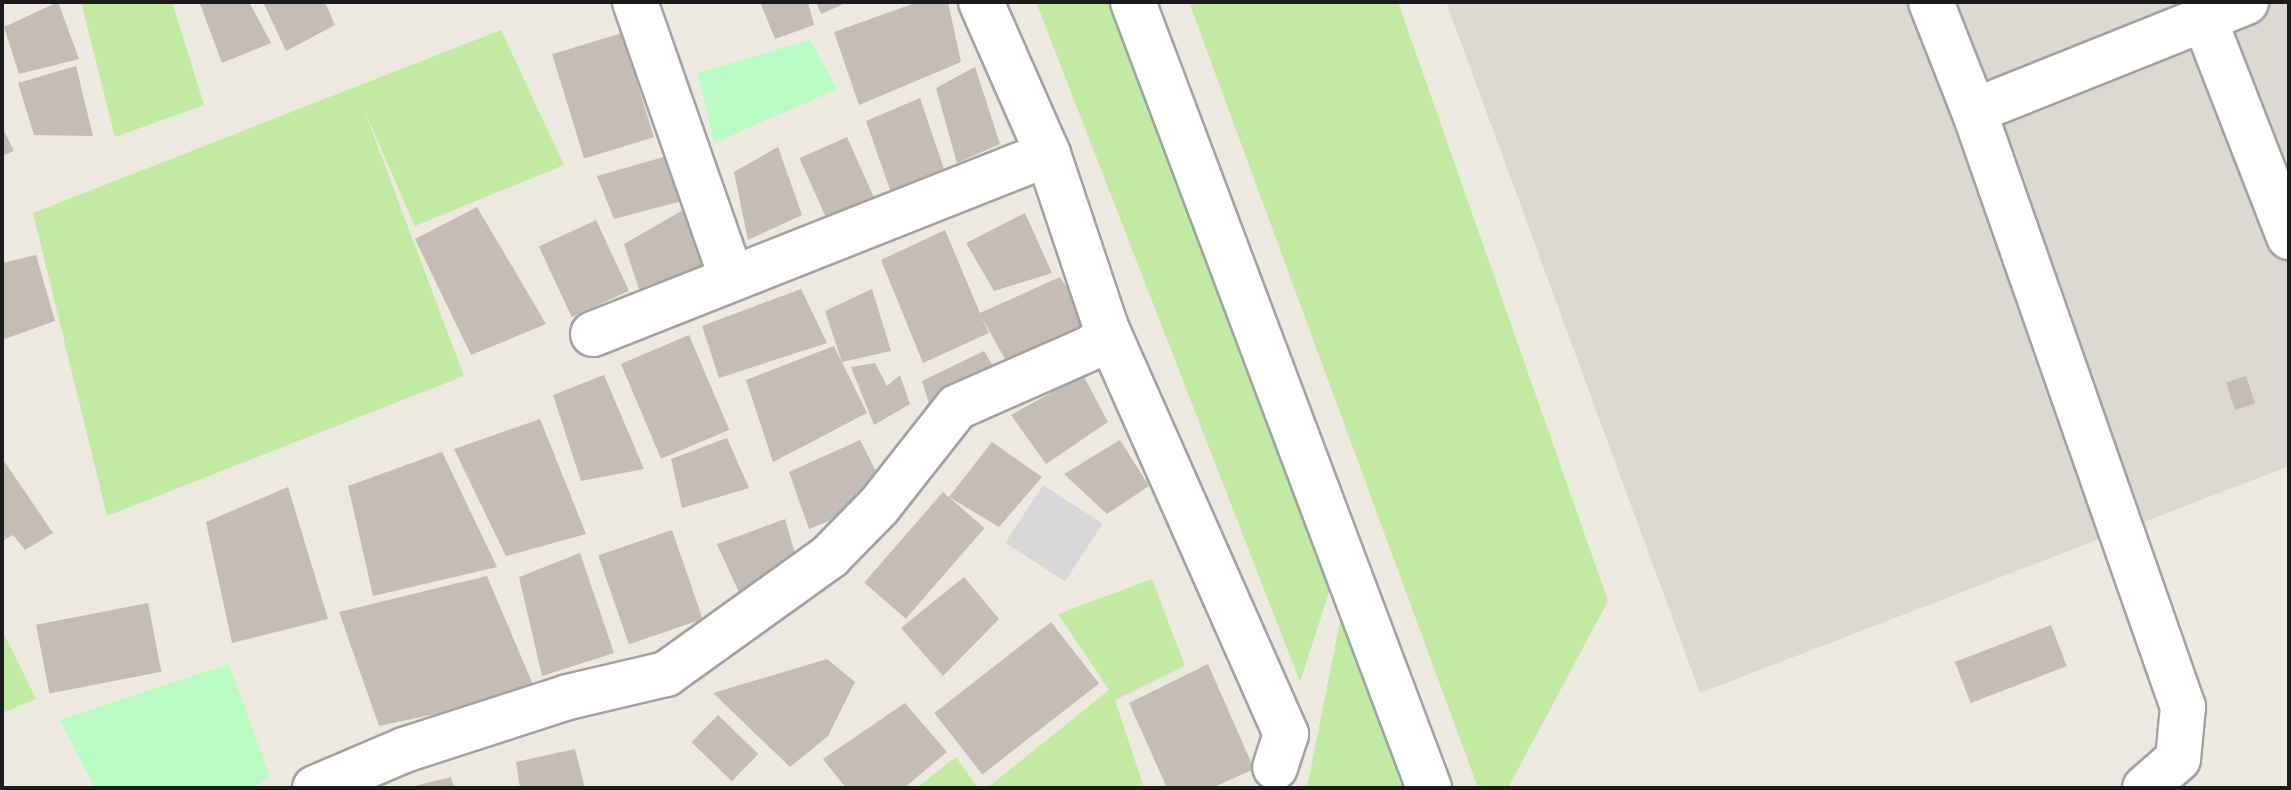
<!DOCTYPE html>
<html>
<head>
<meta charset="utf-8">
<style>
	body { margin:0 }
	#map { position:relative; width:2291px; height:790px; overflow:hidden; background:#ede9e0; font-family:Barlow,sans-serif }
	div>[style] { position:absolute }
	[style*='--x'] { left:calc(var(--x)*1px); top:calc(var(--y)*1px); width:calc(var(--w)*1px); rotate:calc(var(--a)*1deg) }
	.residential>* { inset:0; background:#d9d8d8; transform-origin:0 0 }
	.airport>* { inset:0; background:#dbd9d2 }
	.grass>* { inset:0; background:#c2eaa2 }
	.park>* { inset:0; background:#b9fbc2 }
	.building>* { inset:0; background:#c5bcb3; transform-origin:0 0 }
	.roads { filter:drop-shadow(2px 0 #a2a2a2) drop-shadow(-2px 0 #a2a2a2) drop-shadow(0 2px #a2a2a2) drop-shadow(0 -2px #a2a2a2) }
	.minor>* { height:44px; margin:-22px; padding:0 22px; transform-origin:22px; border-radius:22px; background:#fff }
	span { translate:-50% -50%; white-space:nowrap; text-align:center; line-height:1.15; -webkit-text-stroke:6px #fff; paint-order:stroke }
	.frame { position:absolute; inset:0; border:4px solid #1b1b1b; pointer-events:none }
</style>
</head>
<body>
<div id="map">
	<div class="residential">
		<i style="left:1043px;top:485px;width:71px;height:69px;rotate:33deg"></i>
	</div>
	<div class="airport">
		<i style="clip-path:polygon(1446px 2px,2289px 2px,2289px 466px,1700px 693px)"></i>
	</div>
	<div class="grass">
		<i style="clip-path:polygon(81px 2px,178px 2px,173px 5px,204px 105px,115px 137px)"></i>
		<i style="clip-path:polygon(1036px 2px,1118px 2px,1341px 555px,1300px 682px)"></i>
		<i style="clip-path:polygon(1189px 2px,1398px 2px,1608px 601px,1508px 788px,1478px 788px)"></i>
		<i style="clip-path:polygon(501px 30px,564px 165px,415px 226px,364px 110px,464px 376px,107px 516px,33px 213px)"></i>
		<i style="clip-path:polygon(1349px 576px,1414px 788px,1307px 788px)"></i>
		<i style="clip-path:polygon(1152px 579px,1185px 666px,1115px 700px,1144px 788px,987px 788px,1109px 690px,1058px 614px)"></i>
		<i style="clip-path:polygon(2px 630px,36px 699px,2px 713px)"></i>
		<i style="clip-path:polygon(956px 757px,978px 788px,916px 788px)"></i>
	</div>
	<div class="park">
		<i style="clip-path:polygon(810px 40px,837px 89px,714px 143px,698px 73px)"></i>
		<i style="clip-path:polygon(229px 664px,270px 777px,252px 788px,95px 788px,60px 720px)"></i>
	</div>
	<div class="building">
		<i style="clip-path:polygon(58px 2px,79px 59px,19px 74px,4px 27px)"></i>
		<i style="clip-path:polygon(249px 2px,271px 43px,222px 63px,200px 4px)"></i>
		<i style="clip-path:polygon(263px 2px,325px 2px,335px 25px,286px 51px)"></i>
		<i style="clip-path:polygon(760px 2px,808px 2px,814px 25px,775px 39px)"></i>
		<i style="clip-path:polygon(816px 2px,848px 2px,821px 14px)"></i>
		<i style="clip-path:polygon(918px 2px,948px 2px,961px 62px,859px 105px,834px 32px)"></i>
		<i style="left:622px;top:33px;width:109px;height:73px;rotate:73deg"></i>
		<i style="clip-path:polygon(76px 66px,93px 136px,34px 135px,18px 83px)"></i>
		<i style="clip-path:polygon(975px 67px,1000px 144px,957px 163px,936px 88px)"></i>
		<i style="clip-path:polygon(920px 98px,945px 172px,894px 201px,866px 121px)"></i>
		<i style="clip-path:polygon(2px 127px,14px 151px,2px 156px)"></i>
		<i style="left:847px;top:137px;width:68px;height:52px;rotate:66deg"></i>
		<i style="clip-path:polygon(778px 147px,802px 215px,748px 240px,734px 172px)"></i>
		<i style="clip-path:polygon(674px 154px,693px 198px,614px 219px,597px 176px)"></i>
		<i style="clip-path:polygon(477px 207px,546px 324px,471px 355px,415px 239px)"></i>
		<i style="clip-path:polygon(683px 210px,710px 269px,642px 298px,624px 244px)"></i>
		<i style="clip-path:polygon(1025px 213px,1052px 273px,994px 291px,966px 243px)"></i>
		<i style="left:596px;top:220px;width:78px;height:63px;rotate:65deg"></i>
		<i style="clip-path:polygon(945px 230px,980px 313px,1060px 277px,1090px 324px,1010px 368px,981px 316px,989px 333px,923px 363px,881px 260px)"></i>
		<i style="clip-path:polygon(36px 255px,55px 321px,2px 340px,2px 263px)"></i>
		<i style="clip-path:polygon(801px 289px,827px 343px,719px 378px,702px 326px)"></i>
		<i style="clip-path:polygon(872px 289px,891px 351px,842px 362px,825px 311px)"></i>
		<i style="left:689px;top:335px;width:103px;height:74px;rotate:67deg"></i>
		<i style="clip-path:polygon(834px 346px,867px 413px,773px 462px,746px 380px)"></i>
		<i style="clip-path:polygon(984px 351px,1001px 379px,931px 409px,922px 381px)"></i>
		<i style="clip-path:polygon(875px 363px,887px 386px,900px 375px,910px 404px,874px 425px,851px 367px)"></i>
		<i style="clip-path:polygon(604px 375px,644px 469px,581px 481px,553px 395px)"></i>
		<i style="clip-path:polygon(1083px 375px,1108px 422px,1046px 464px,1011px 415px)"></i>
		<i style="left:2246px;top:376px;width:29px;height:21px;rotate:72deg"></i>
		<i style="clip-path:polygon(540px 419px,586px 534px,506px 556px,454px 449px)"></i>
		<i style="clip-path:polygon(727px 438px,749px 488px,682px 508px,671px 459px)"></i>
		<i style="clip-path:polygon(860px 440px,878px 475px,856px 510px,809px 529px,789px 472px)"></i>
		<i style="clip-path:polygon(1120px 440px,1149px 486px,1107px 514px,1064px 474px)"></i>
		<i style="clip-path:polygon(992px 442px,1042px 477px,999px 527px,949px 497px)"></i>
		<i style="clip-path:polygon(442px 452px,497px 567px,373px 596px,348px 486px)"></i>
		<i style="clip-path:polygon(2px 458px,53px 533px,25px 550px,13px 535px,2px 541px)"></i>
		<i style="clip-path:polygon(288px 487px,328px 619px,232px 643px,206px 522px)"></i>
		<i style="left:943px;top:492px;width:55px;height:120px;rotate:41deg"></i>
		<i style="clip-path:polygon(785px 519px,798px 564px,741px 597px,717px 544px)"></i>
		<i style="left:672px;top:530px;width:94px;height:78px;rotate:71deg"></i>
		<i style="clip-path:polygon(580px 553px,614px 653px,542px 676px,519px 577px)"></i>
		<i style="clip-path:polygon(487px 576px,536px 692px,379px 726px,339px 612px)"></i>
		<i style="clip-path:polygon(964px 577px,999px 619px,943px 676px,901px 628px)"></i>
		<i style="left:148px;top:603px;width:70px;height:114px;rotate:79deg"></i>
		<i style="left:1051px;top:622px;width:78px;height:148px;rotate:52deg"></i>
		<i style="left:2051px;top:625px;width:44px;height:103px;rotate:69deg"></i>
		<i style="clip-path:polygon(827px 659px,855px 682px,828px 736px,790px 767px,713px 693px)"></i>
		<i style="clip-path:polygon(1208px 664px,1254px 769px,1212px 788px,1167px 788px,1129px 703px)"></i>
		<i style="clip-path:polygon(905px 703px,947px 752px,904px 788px,846px 788px,823px 759px)"></i>
		<i style="left:718px;top:715px;width:56px;height:38px;rotate:44deg"></i>
		<i style="clip-path:polygon(575px 749px,585px 788px,520px 788px,516px 762px)"></i>
		<i style="clip-path:polygon(451px 777px,454px 788px,410px 788px,410px 787px)"></i>
	</div>
	<div class="roads">
		<div class="minor">
			<i style="--x:635;--y:2;--w:293;--a:70.7"></i>
			<i style="--x:981;--y:2;--w:166;--a:66.2"></i>
			<i style="--x:1048;--y:154;--w:186;--a:71.5"></i>
			<i style="--x:1107;--y:330;--w:442;--a:66.1"></i>
			<i style="--x:1286;--y:734;--w:35;--a:108"></i>
			<i style="--x:1133;--y:2;--w:840;--a:69.36"></i>
			<i style="--x:1931;--y:2;--w:117;--a:68.5"></i>
			<i style="--x:1974;--y:111;--w:632;--a:70.68"></i>
			<i style="--x:2183;--y:707;--w:52;--a:95.5"></i>
			<i style="--x:2178;--y:759;--w:44;--a:138.7"></i>
			<i style="--x:2205;--y:21;--w:232;--a:68.7"></i>
			<i style="--x:1974;--y:111;--w:293;--a:-21.8"></i>
			<i style="--x:593;--y:334;--w:489;--a:-21.6"></i>
			<i style="--x:315;--y:788;--w:97;--a:-23.1"></i>
			<i style="--x:404;--y:750;--w:172;--a:-17.9"></i>
			<i style="--x:568;--y:697;--w:101;--a:-13.2"></i>
			<i style="--x:666;--y:674;--w:202;--a:-35.7"></i>
			<i style="--x:830;--y:556;--w:70;--a:-45.6"></i>
			<i style="--x:879;--y:506;--w:126;--a:-51.8"></i>
			<i style="--x:957;--y:407;--w:151;--a:-23.8"></i>
			<i style="--x:1095;--y:346;--w:20;--a:-53"></i>
		</div>
	</div>
	<div class="frame"></div>
</div>
</body>
</html>
